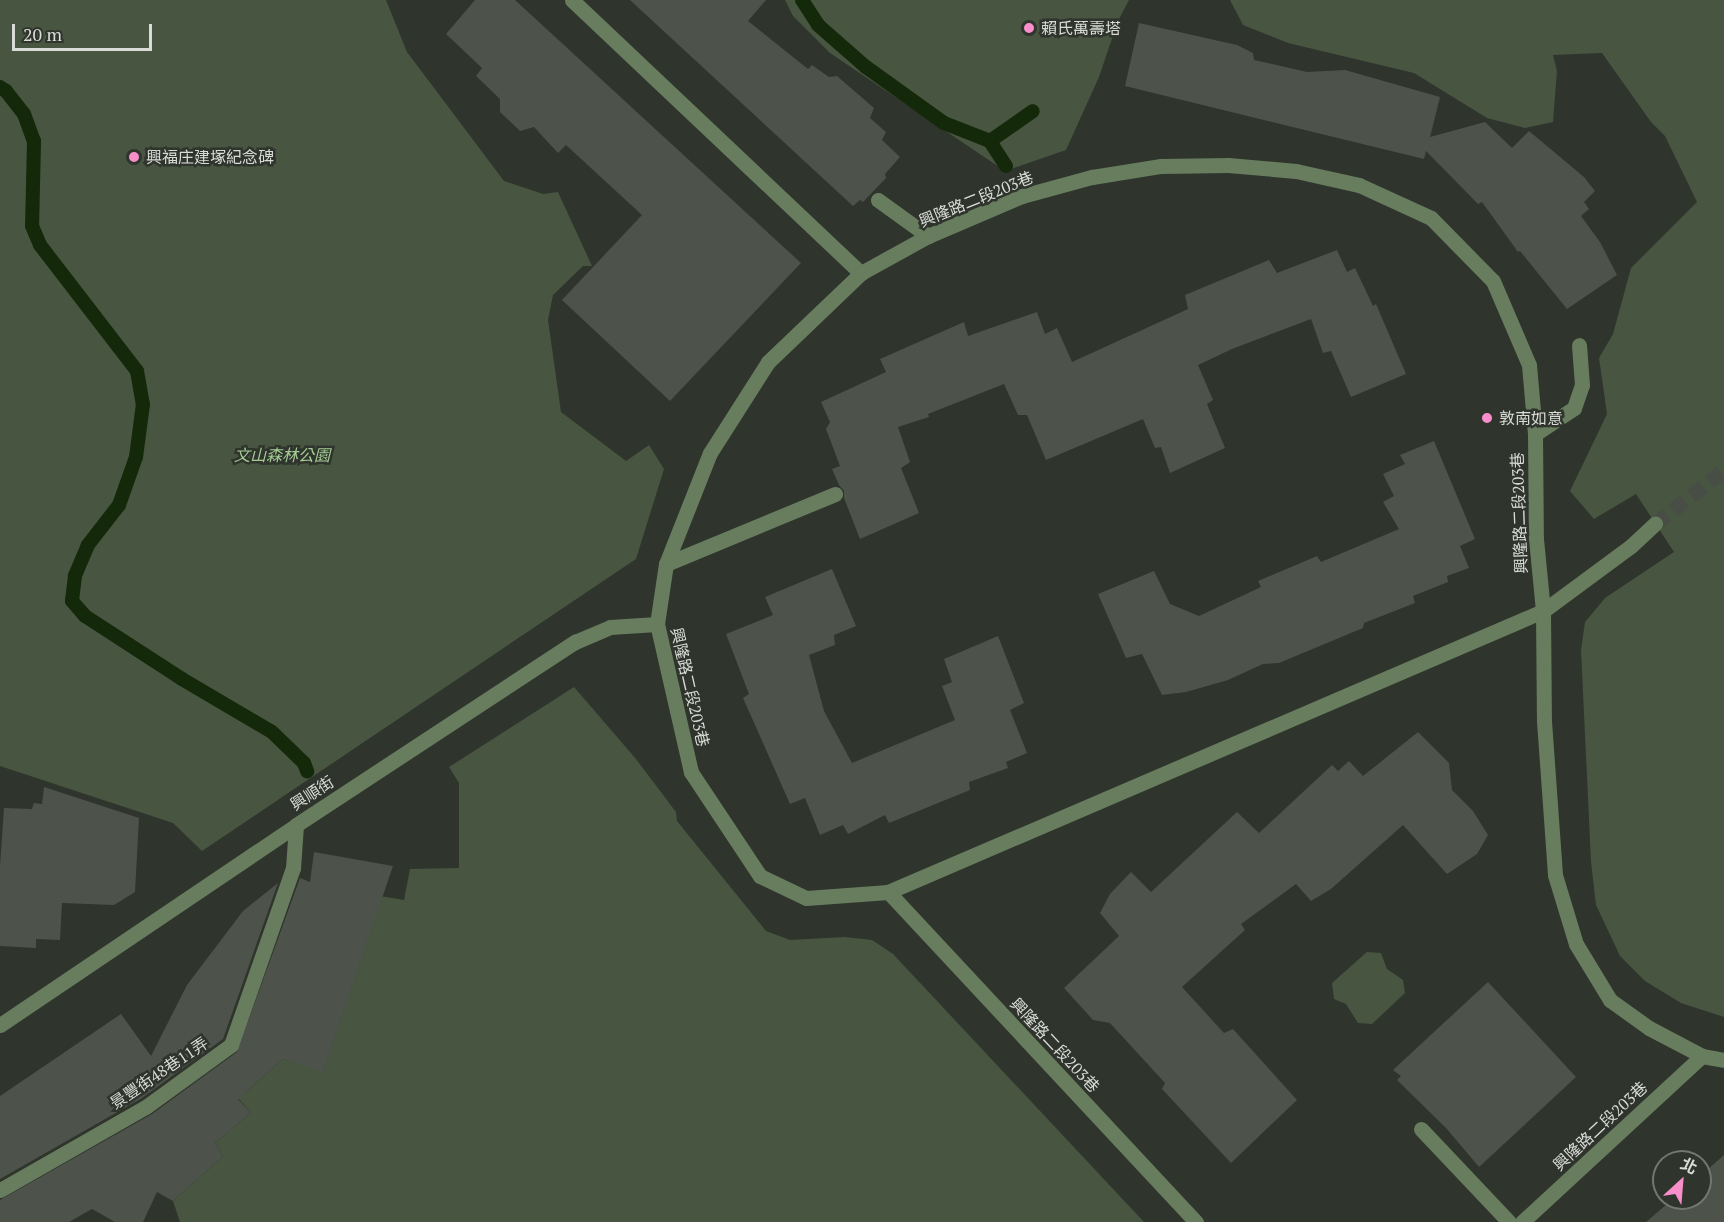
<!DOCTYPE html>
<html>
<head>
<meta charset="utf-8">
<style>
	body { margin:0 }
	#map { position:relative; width:1724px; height:1222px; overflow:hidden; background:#2f342d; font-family:"PT Serif","Noto Sans TC",serif }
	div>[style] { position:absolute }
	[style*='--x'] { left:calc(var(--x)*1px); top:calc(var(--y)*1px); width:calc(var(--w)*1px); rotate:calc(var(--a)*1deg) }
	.green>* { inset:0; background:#475541 }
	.stream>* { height:14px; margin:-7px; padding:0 7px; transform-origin:7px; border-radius:7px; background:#14280a }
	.building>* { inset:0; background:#4d524b }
	.minor-tunnel>* { height:15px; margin-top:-7.5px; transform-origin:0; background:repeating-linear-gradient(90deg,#484d46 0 15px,transparent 0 23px) }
	.minor>* { height:15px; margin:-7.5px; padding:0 7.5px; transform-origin:7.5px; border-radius:7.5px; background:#677d5e }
	.dots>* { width:16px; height:16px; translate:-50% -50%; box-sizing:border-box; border:3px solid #2f342d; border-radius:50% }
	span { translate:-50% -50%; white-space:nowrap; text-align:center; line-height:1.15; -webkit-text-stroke:5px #2f342d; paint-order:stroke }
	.poi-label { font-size:16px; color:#d9dbd7 }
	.left { translate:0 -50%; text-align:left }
	.street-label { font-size:16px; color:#d9dbd7 }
	.park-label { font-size:16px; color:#a4cc94; font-style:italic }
	.north { position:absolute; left:1652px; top:1150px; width:60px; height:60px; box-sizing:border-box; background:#2f342d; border:2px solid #737771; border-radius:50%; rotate:26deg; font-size:16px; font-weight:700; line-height:24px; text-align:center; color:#d9dbd7 }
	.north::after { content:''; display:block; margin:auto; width:21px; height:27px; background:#f98fca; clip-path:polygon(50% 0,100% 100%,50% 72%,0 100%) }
	.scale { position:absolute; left:12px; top:24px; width:140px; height:27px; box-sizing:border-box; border:3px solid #d9dbd7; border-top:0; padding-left:8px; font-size:18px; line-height:21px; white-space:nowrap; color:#d9dbd7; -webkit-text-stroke:4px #2f342d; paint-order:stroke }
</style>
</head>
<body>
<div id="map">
	<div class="green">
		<i style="clip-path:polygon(0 0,386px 0,407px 52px,504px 181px,543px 194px,558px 192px,592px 266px,583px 266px,553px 295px,548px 320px,561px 412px,626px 461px,649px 445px,664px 469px,636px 559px,202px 851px,173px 823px,0 766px)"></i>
		<i style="clip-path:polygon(785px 0,1129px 0,1118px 21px,1099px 77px,1066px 150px,1005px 171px,830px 53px,793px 16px)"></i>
		<i style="clip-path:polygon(1230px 0,1724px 0,1724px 1017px,1681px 1003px,1645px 981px,1620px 956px,1596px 905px,1591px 862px,1581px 650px,1585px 622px,1605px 598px,1674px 552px,1636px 494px,1594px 519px,1570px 491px,1607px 414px,1599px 358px,1613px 334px,1631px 268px,1697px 202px,1665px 136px,1651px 122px,1602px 53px,1553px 55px,1557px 71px,1553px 122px,1525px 128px,1487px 118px,1414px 73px,1288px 43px,1243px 25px)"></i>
		<i style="clip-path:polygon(574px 687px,636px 759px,676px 812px,677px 821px,766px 931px,790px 940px,845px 937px,872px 940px,893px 954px,1144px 1222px,180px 1222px,173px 1201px,223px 1156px,215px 1143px,251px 1113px,231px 1090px,246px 1092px,283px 1059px,323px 1071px,378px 909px,362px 893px,404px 900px,410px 869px,459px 868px,459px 783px,449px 767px)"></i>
		<i style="clip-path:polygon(1367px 952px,1381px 953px,1387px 969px,1403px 980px,1405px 993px,1372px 1024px,1358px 1023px,1346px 1004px,1334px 999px,1332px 983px)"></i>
	</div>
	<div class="stream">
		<i style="--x:802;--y:0;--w:30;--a:57"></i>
		<i style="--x:818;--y:25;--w:64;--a:41.2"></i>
		<i style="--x:866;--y:67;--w:96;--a:35.7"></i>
		<i style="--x:944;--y:123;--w:49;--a:21.4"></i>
		<i style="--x:0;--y:87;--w:7;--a:34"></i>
		<i style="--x:6;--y:91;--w:29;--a:52"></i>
		<i style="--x:24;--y:114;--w:29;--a:70"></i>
		<i style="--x:34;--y:141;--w:85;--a:91.3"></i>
		<i style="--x:32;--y:226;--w:21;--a:67"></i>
		<i style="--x:40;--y:245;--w:159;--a:52.4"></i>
		<i style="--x:137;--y:371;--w:34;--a:80"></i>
		<i style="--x:143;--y:404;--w:53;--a:97.5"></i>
		<i style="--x:136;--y:457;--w:51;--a:109.5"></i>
		<i style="--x:119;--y:505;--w:51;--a:127.8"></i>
		<i style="--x:88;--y:545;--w:34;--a:113"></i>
		<i style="--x:75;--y:576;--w:25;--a:97"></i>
		<i style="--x:72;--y:601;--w:20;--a:49"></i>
		<i style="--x:85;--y:616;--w:116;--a:33"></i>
		<i style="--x:182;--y:679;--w:104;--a:30.5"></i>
		<i style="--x:272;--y:732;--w:45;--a:44.1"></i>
		<i style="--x:304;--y:763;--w:9;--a:69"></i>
		<i style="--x:1006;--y:166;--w:30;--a:-123"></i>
		<i style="--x:990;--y:141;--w:52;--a:-34.9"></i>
	</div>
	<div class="building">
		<i style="clip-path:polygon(475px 0,515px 0,801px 263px,670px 401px,562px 300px,642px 215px,566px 145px,558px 153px,534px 127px,520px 131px,500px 112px,500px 99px,476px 76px,482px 68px,446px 34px)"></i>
		<i style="clip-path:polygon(630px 0,766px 0,748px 21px,808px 69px,812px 65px,829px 77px,837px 76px,874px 108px,870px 118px,886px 132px,882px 140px,900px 157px,885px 174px,886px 178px,863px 202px,860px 200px,853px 206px)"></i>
		<i style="clip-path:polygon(1139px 23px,1237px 45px,1253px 53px,1254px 60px,1307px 72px,1345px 70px,1440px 97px,1430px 137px,1485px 122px,1512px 148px,1529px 131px,1584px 177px,1595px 191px,1584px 202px,1589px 209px,1581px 216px,1600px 242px,1617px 275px,1567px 309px,1520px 251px,1518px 252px,1482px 202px,1478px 204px,1426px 151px,1424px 159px,1125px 86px)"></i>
		<i style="clip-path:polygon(1337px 250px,1347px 272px,1355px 268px,1373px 306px,1376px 304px,1406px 374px,1351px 397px,1331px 351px,1323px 353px,1311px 319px,1232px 349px,1198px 365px,1213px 400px,1207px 404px,1225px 448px,1170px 473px,1161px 447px,1155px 448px,1143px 419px,1046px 460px,1027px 415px,1018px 415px,1004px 384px,928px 414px,929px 417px,898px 427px,910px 462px,901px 468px,919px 513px,860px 539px,844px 498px,844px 491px,839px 485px,832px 469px,840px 466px,826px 429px,830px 422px,821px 402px,886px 372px,880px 359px,964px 322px,968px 336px,1037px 312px,1045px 334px,1057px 328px,1072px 362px,1188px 309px,1185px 295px,1269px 260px,1277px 273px)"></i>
		<i style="clip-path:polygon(1434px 441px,1475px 539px,1460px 546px,1469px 568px,1447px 576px,1448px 582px,1413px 596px,1415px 603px,1364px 623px,1363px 628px,1279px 663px,1263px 664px,1228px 680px,1186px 692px,1162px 695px,1142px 654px,1126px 658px,1098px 594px,1154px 571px,1170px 604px,1199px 616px,1261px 587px,1258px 581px,1317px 556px,1321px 562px,1399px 529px,1383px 502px,1394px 496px,1383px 474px,1405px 464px,1400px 455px)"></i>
		<i style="clip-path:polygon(832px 569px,856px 626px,834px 635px,835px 645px,809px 655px,824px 711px,852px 763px,955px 720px,942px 686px,952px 682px,944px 659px,998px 636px,1024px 703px,1010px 710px,1027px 753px,1006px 762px,1008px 768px,969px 782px,970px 790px,889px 823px,885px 815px,848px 834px,843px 825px,820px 835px,805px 798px,790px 804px,743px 698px,749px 694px,726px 634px,773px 615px,765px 597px)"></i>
		<i style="clip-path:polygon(1418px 732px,1449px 763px,1452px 790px,1473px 811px,1488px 835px,1477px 854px,1447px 874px,1403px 825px,1331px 889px,1311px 901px,1296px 884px,1241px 924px,1245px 930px,1182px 987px,1224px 1033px,1233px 1029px,1297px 1100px,1231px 1163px,1162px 1089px,1165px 1083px,1110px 1023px,1093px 1020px,1064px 988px,1119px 936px,1100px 913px,1110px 894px,1131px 872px,1151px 892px,1237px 812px,1259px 833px,1332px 765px,1338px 771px,1349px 761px,1363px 776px)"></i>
		<i style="clip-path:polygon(44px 787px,139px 818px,135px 892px,114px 905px,62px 903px,60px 940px,36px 939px,36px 948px,0 946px,0 866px,4px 808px,32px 809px,34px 803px,42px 804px)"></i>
		<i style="clip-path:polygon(314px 852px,393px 866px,323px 1072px,283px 1059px,238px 1099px,251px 1113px,215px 1143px,223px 1156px,173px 1201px,157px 1192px,143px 1222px,115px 1222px,92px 1209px,69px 1222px,0 1222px,0 1200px,152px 1114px,237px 1052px,300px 878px,310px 882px)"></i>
		<i style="clip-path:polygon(278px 883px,223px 1039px,142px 1098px,0 1179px,0 1096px,121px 1014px,151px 1056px,187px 985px,243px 911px)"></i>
		<i style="clip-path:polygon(1488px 982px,1576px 1077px,1479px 1167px,1446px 1128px,1397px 1080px,1401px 1076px,1393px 1070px)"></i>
		<i style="clip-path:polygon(1724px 1155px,1724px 1222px,1646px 1222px,1674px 1198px,1700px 1198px,1700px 1176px)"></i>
	</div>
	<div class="minor-tunnel">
		<i style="--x:1655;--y:524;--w:88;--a:-38"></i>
	</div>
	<div class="minor">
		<i style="--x:572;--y:0;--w:398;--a:43.4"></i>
		<i style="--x:878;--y:200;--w:62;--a:35.8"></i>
		<i style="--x:1535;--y:434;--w:47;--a:-33.7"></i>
		<i style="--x:1574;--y:408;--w:24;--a:-71"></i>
		<i style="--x:1582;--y:385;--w:40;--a:-94.3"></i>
		<i style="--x:666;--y:564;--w:183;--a:-22.5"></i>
		<i style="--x:888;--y:892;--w:713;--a:-23.22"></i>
		<i style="--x:1543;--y:611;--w:109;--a:-36.5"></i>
		<i style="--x:1631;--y:546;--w:33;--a:-43"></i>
		<i style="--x:0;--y:1025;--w:357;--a:-34"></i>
		<i style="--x:296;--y:825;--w:334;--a:-33.3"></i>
		<i style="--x:575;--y:642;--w:38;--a:-23"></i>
		<i style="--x:610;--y:627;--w:47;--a:-3.7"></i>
		<i style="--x:1421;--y:1129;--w:128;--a:46.6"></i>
		<i style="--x:0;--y:1190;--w:169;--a:-29.7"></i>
		<i style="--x:147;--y:1106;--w:104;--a:-36"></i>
		<i style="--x:231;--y:1045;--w:188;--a:-70.7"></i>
		<i style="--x:293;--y:868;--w:43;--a:-86"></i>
		<i style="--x:1196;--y:1222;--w:451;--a:-133"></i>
		<i style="--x:888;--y:892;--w:82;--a:175.8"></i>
		<i style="--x:806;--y:898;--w:51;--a:-154.4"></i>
		<i style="--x:760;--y:876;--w:125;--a:-123.6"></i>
		<i style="--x:691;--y:772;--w:152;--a:-102.9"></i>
		<i style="--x:657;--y:624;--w:61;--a:-81.5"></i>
		<i style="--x:666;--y:564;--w:119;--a:-68.4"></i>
		<i style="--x:710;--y:453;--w:108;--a:-57.5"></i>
		<i style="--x:768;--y:362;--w:129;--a:-43.7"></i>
		<i style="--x:861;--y:273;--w:77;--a:-28.9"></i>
		<i style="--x:928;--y:236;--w:102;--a:-23.1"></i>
		<i style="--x:1022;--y:196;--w:73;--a:-15.2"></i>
		<i style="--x:1092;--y:177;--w:70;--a:-9.1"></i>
		<i style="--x:1161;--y:166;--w:67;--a:-0.9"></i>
		<i style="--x:1228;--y:165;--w:68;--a:5"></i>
		<i style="--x:1296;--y:171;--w:65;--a:12.5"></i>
		<i style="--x:1359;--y:185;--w:79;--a:24.6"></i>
		<i style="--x:1431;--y:218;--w:88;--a:45.5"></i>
		<i style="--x:1493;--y:281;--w:91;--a:66.8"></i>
		<i style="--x:1529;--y:365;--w:69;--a:85"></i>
		<i style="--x:1535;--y:434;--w:105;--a:89.5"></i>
		<i style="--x:1536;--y:539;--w:72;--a:84.4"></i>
		<i style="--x:1543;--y:611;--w:110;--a:89.5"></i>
		<i style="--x:1544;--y:721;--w:154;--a:85.9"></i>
		<i style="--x:1555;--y:875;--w:72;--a:73.1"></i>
		<i style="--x:1576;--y:944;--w:66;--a:58.7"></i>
		<i style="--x:1610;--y:1000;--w:48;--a:35.7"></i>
		<i style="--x:1649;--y:1028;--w:60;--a:27.8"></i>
		<i style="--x:1702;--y:1056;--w:22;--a:10"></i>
		<i style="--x:1522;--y:1222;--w:245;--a:-42.7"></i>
	</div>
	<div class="dots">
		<i style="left:1029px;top:28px;background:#f98fca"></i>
		<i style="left:134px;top:157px;background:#f98fca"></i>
		<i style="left:1487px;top:418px;background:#f98fca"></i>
	</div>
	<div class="poi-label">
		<span class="left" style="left:1041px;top:28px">賴氏萬壽塔</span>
		<span class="left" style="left:146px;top:157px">興福庄建塚紀念碑</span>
		<span class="left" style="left:1499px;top:418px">敦南如意</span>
	</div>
	<div class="street-label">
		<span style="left:976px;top:199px;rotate:-22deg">興隆路二段203巷</span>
		<span style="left:1519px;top:513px;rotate:-92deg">興隆路二段203巷</span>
		<span style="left:690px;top:687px;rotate:77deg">興隆路二段203巷</span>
		<span style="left:312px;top:793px;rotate:-33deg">興順街</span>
		<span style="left:1055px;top:1045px;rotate:47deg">興隆路二段203巷</span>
		<span style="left:159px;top:1073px;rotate:-34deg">景豐街48巷11弄</span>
		<span style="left:1600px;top:1126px;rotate:-43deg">興隆路二段203巷</span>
	</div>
	<div class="park-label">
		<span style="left:282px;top:455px">文山森林公園</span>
	</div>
	<div class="north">北</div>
	<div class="scale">20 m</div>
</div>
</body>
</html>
